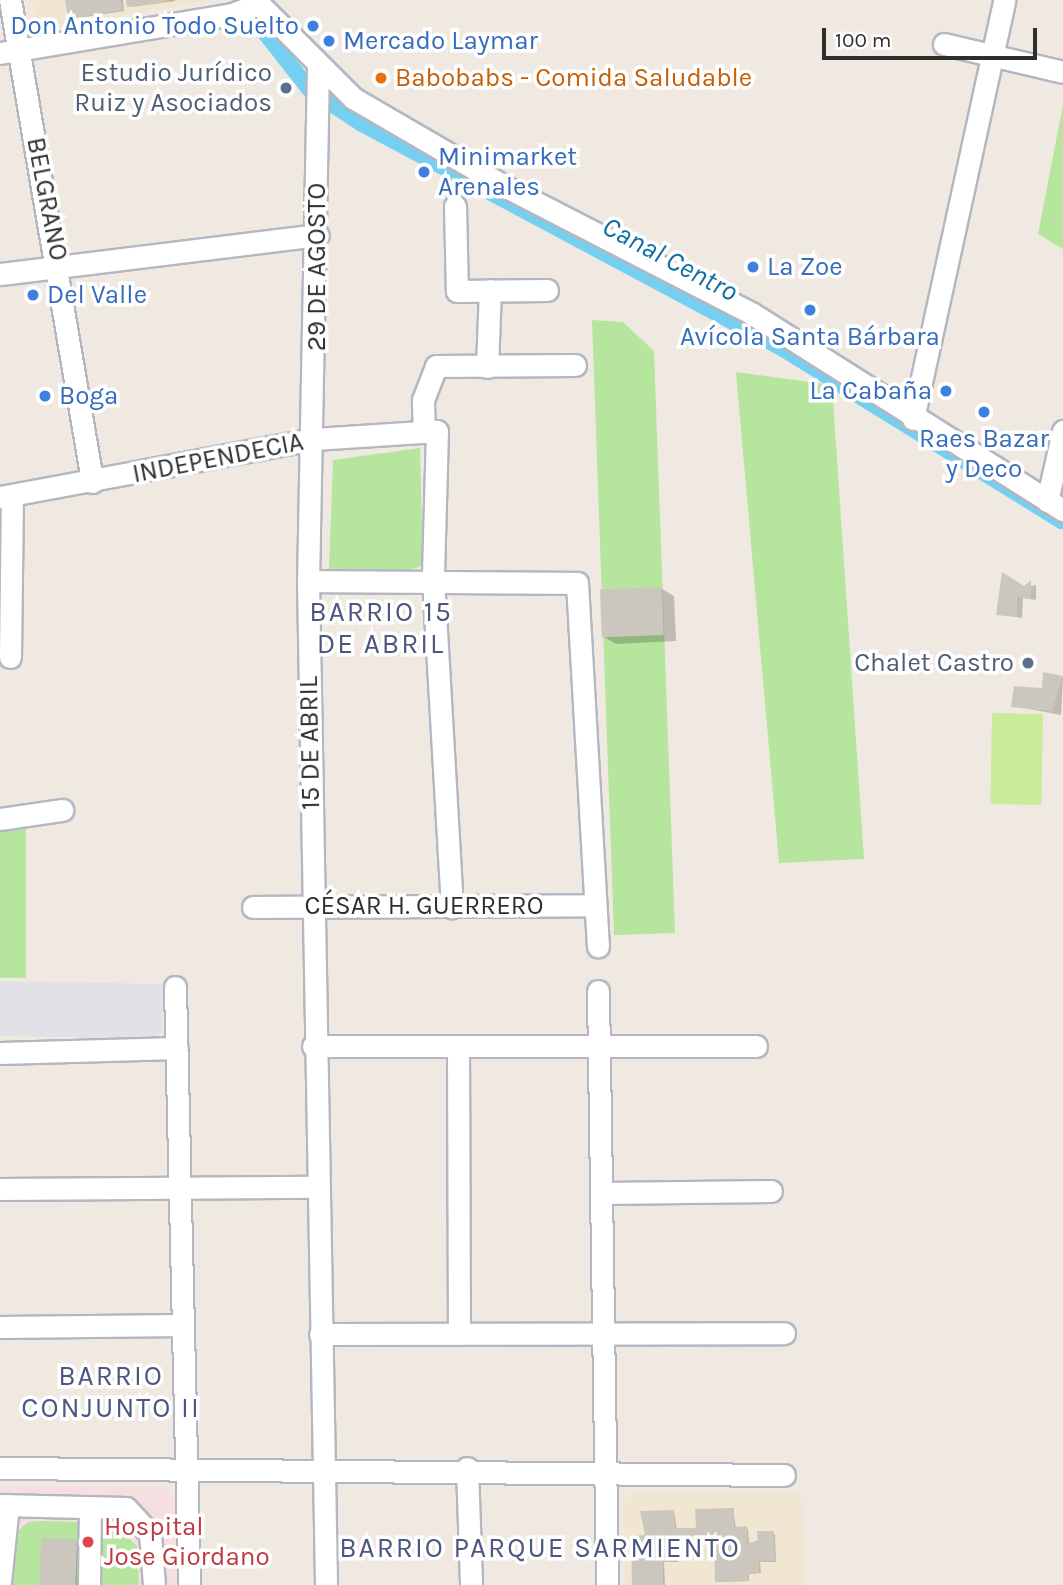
<!DOCTYPE html>
<html>
<head>
<meta charset="utf-8">
<style>
	body { margin:0 }
	#map { position:relative; width:1063px; height:1585px; overflow:hidden; background:#efe9e1; font-family:Karla,sans-serif }
	div>[style] { position:absolute }
	[style*='--x'] { left:calc(var(--x)*1px); top:calc(var(--y)*1px); width:calc(var(--w)*1px); rotate:calc(var(--a)*1deg) }
	.industrial>* { inset:0; background:#e3e1e8 }
	.education>* { inset:0; background:#f0e6d1 }
	.medical>* { inset:0; background:#f5dfe0 }
	.green>* { inset:0; background:#b6e59e; transform-origin:0 0 }
	.pitch>* { inset:0; background:#c9ec9a; transform-origin:0 0 }
	.shadow>* { inset:0; background:#0003 }
	.canal>* { height:16px; margin:-8px; padding:0 8px; transform-origin:8px; border-radius:8px; background:#75cff0 }
	.building>* { inset:0; background:#cbc7bf; transform-origin:0 0 }
	.roads { filter:drop-shadow(2px 0 #b4b7c1) drop-shadow(-2px 0 #b4b7c1) drop-shadow(0 2px #b4b7c1) drop-shadow(0 -2px #b4b7c1) }
	.minor>* { height:21px; margin:-10.5px; padding:0 10.5px; transform-origin:10.5px; border-radius:10.5px; background:#fff }
	.dots>* { width:19px; height:19px; translate:-50% -50%; box-sizing:border-box; border:4px solid #fff; border-radius:50% }
	span { translate:-50% -50%; white-space:nowrap; text-align:center; line-height:1.15; -webkit-text-stroke:7px #fff; paint-order:stroke }
	.shop-label { font-size:26px; color:#366cbe }
	.right { translate:-100% -50%; text-align:right }
	.left { translate:0 -50%; text-align:left }
	.service-label { font-size:26px; color:#4e5e75 }
	.food-label { font-size:26px; color:#c56008 }
	.street-label { font-size:26px; color:#2e2e2e }
	.health-label { font-size:26px; color:#be3a42 }
	.water-label { font-size:28px; color:#0d6fa3; font-style:italic }
	.neighbourhood-label { font-size:28px; color:#4d5680; letter-spacing:2px }
	.scale { position:absolute; left:822px; top:28px; width:215px; height:32px; box-sizing:border-box; border:4px solid #2e2e2e; border-top:0; padding-left:9px; font-size:21px; line-height:24px; white-space:nowrap; color:#2e2e2e; -webkit-text-stroke:5px #fff; paint-order:stroke }
</style>
</head>
<body>
<div id="map">
	<div class="industrial">
		<i style="clip-path:polygon(0 981px,163px 984px,162px 1032px,153px 1039px,0 1036px)"></i>
	</div>
	<div class="education">
		<i style="clip-path:polygon(32px 0,213px 0,45px 29px,36px 21px)"></i>
		<i style="clip-path:polygon(633px 1493px,801px 1493px,805px 1585px,625px 1585px,623px 1502px)"></i>
	</div>
	<div class="medical">
		<i style="clip-path:polygon(0 1486px,164px 1487px,176px 1499px,178px 1585px,0 1585px)"></i>
	</div>
	<div class="green">
		<i style="clip-path:polygon(1063px 105px,1063px 249px,1038px 234px)"></i>
		<i style="clip-path:polygon(592px 320px,623px 322px,654px 351px,675px 933px,614px 935px)"></i>
		<i style="clip-path:polygon(736px 372px,832px 385px,864px 859px,779px 863px)"></i>
		<i style="clip-path:polygon(420px 448px,423px 565px,403px 573px,329px 569px,333px 460px)"></i>
		<i style="left:26px;top:826px;width:152px;height:26px;rotate:90deg"></i>
		<i style="clip-path:polygon(40px 1521px,82px 1522px,81px 1585px,11px 1585px,13px 1536px,28px 1522px)"></i>
		<i style="clip-path:polygon(97px 1523px,116px 1526px,137px 1546px,139px 1585px,95px 1585px)"></i>
	</div>
	<div class="pitch">
		<i style="left:992px;top:713px;width:51px;height:91px;rotate:1deg"></i>
	</div>
	<div class="shadow">
		<i style="clip-path:polygon(68px 0,123px 0,124px 11px,71px 19px)"></i>
		<i style="clip-path:polygon(129px 0,175px 0,175px 1px,131px 7px)"></i>
		<i style="clip-path:polygon(1003px 574px,1024px 588px,1036px 585px,1036px 600px,1023px 598px,1022px 618px,998px 614px)"></i>
		<i style="clip-path:polygon(662px 589px,674px 596px,676px 641px,616px 644px,604px 637px)"></i>
		<i style="clip-path:polygon(1044px 674px,1063px 678px,1061px 715px,1013px 706px,1043px 690px)"></i>
		<i style="clip-path:polygon(733px 1509px,736px 1528px,748px 1529px,749px 1544px,775px 1534px,776px 1562px,760px 1562px,761px 1573px,749px 1574px,749px 1581px,719px 1582px,716px 1535px,677px 1536px,678px 1562px,664px 1562px,665px 1585px,634px 1585px,647px 1537px,674px 1512px,677px 1530px,697px 1529px)"></i>
		<i style="clip-path:polygon(76px 1541px,85px 1546px,84px 1585px,42px 1585px)"></i>
	</div>
	<div class="canal">
		<i style="--x:241;--y:2;--w:110;--a:52"></i>
		<i style="--x:309;--y:89;--w:64;--a:33.4"></i>
		<i style="--x:362;--y:124;--w:477;--a:28.1"></i>
		<i style="--x:783;--y:349;--w:328;--a:31.7"></i>
	</div>
	<div class="building">
		<i style="clip-path:polygon(65px 0,121px 0,123px 10px,68px 19px)"></i>
		<i style="clip-path:polygon(126px 0,166px 0,166px 2px,127px 7px)"></i>
		<i style="clip-path:polygon(1002px 572px,1024px 586px,1031px 580px,1031px 599px,1017px 597px,1017px 617px,996px 615px)"></i>
		<i style="left:662px;top:587px;width:48px;height:62px;rotate:88deg"></i>
		<i style="clip-path:polygon(1043px 672px,1063px 676px,1052px 711px,1011px 707px,1014px 686px,1042px 688px)"></i>
		<i style="clip-path:polygon(734px 1508px,734px 1527px,747px 1526px,747px 1543px,758px 1542px,757px 1531px,774px 1531px,775px 1561px,759px 1562px,759px 1573px,748px 1574px,748px 1581px,715px 1582px,714px 1535px,675px 1536px,676px 1561px,663px 1562px,663px 1585px,632px 1585px,631px 1536px,645px 1535px,640px 1511px,674px 1510px,675px 1528px,696px 1528px,695px 1509px)"></i>
		<i style="left:41px;top:1538px;width:36px;height:47px;rotate:2deg"></i>
	</div>
	<div class="roads">
		<div class="minor">
			<i style="--x:10;--y:0;--w:489;--a:80.3"></i>
			<i style="--x:255;--y:0;--w:139;--a:45"></i>
			<i style="--x:353;--y:98;--w:175;--a:30.2"></i>
			<i style="--x:504;--y:186;--w:278;--a:27.2"></i>
			<i style="--x:751;--y:313;--w:369;--a:32.3"></i>
			<i style="--x:944;--y:44;--w:122;--a:13.2"></i>
			<i style="--x:0;--y:53;--w:235;--a:-9.5"></i>
			<i style="--x:232;--y:14;--w:28;--a:-21"></i>
			<i style="--x:318;--y:67;--w:514;--a:91.11"></i>
			<i style="--x:308;--y:581;--w:1004;--a:88.97"></i>
			<i style="--x:455;--y:206;--w:85;--a:88.7"></i>
			<i style="--x:457;--y:291;--w:90;--a:-0.6"></i>
			<i style="--x:0;--y:274;--w:320;--a:-7"></i>
			<i style="--x:487;--y:367;--w:77;--a:-87.8"></i>
			<i style="--x:913;--y:419;--w:429;--a:-77.7"></i>
			<i style="--x:424;--y:432;--w:32;--a:-92"></i>
			<i style="--x:423;--y:400;--w:36;--a:-69"></i>
			<i style="--x:436;--y:366;--w:139;--a:-0.4"></i>
			<i style="--x:0;--y:497;--w:319;--a:-10.5"></i>
			<i style="--x:314;--y:439;--w:123;--a:-3.7"></i>
			<i style="--x:437;--y:431;--w:147;--a:91.6"></i>
			<i style="--x:433;--y:578;--w:330;--a:86.7"></i>
			<i style="--x:1047;--y:501;--w:72;--a:-77.1"></i>
			<i style="--x:308;--y:581;--w:269;--a:0.4"></i>
			<i style="--x:577;--y:583;--w:364;--a:86.7"></i>
			<i style="--x:10;--y:657;--w:162;--a:-89.3"></i>
			<i style="--x:0;--y:819;--w:63;--a:-8.3"></i>
			<i style="--x:253;--y:907;--w:342;--a:-0.3"></i>
			<i style="--x:175;--y:987;--w:598;--a:88.66"></i>
			<i style="--x:598;--y:991;--w:594;--a:89.13"></i>
			<i style="--x:313;--y:1046;--w:443;--a:0"></i>
			<i style="--x:458;--y:1047;--w:286;--a:89.8"></i>
			<i style="--x:0;--y:1053;--w:177;--a:-1.6"></i>
			<i style="--x:0;--y:1189;--w:317;--a:-0.4"></i>
			<i style="--x:602;--y:1193;--w:169;--a:-0.7"></i>
			<i style="--x:0;--y:1327;--w:182;--a:-0.6"></i>
			<i style="--x:320;--y:1334;--w:464;--a:-0.1"></i>
			<i style="--x:0;--y:1468;--w:784;--a:0.51"></i>
			<i style="--x:467;--y:1468;--w:117;--a:88"></i>
			<i style="--x:0;--y:1505;--w:126;--a:1.4"></i>
			<i style="--x:126;--y:1508;--w:35;--a:47"></i>
			<i style="--x:150;--y:1534;--w:51;--a:85.5"></i>
			<i style="--x:0;--y:1582;--w:77;--a:-84.1"></i>
			<i style="--x:89;--y:1585;--w:78;--a:-89.3"></i>
		</div>
	</div>
	<div class="dots">
		<i style="left:313px;top:26px;background:#3f7fe0"></i>
		<i style="left:329px;top:41px;background:#3f7fe0"></i>
		<i style="left:381px;top:78px;background:#e8710a"></i>
		<i style="left:286px;top:88px;background:#5c6f8a"></i>
		<i style="left:424px;top:172px;background:#3f7fe0"></i>
		<i style="left:753px;top:267px;background:#3f7fe0"></i>
		<i style="left:33px;top:295px;background:#3f7fe0"></i>
		<i style="left:810px;top:310px;background:#3f7fe0"></i>
		<i style="left:946px;top:391px;background:#3f7fe0"></i>
		<i style="left:45px;top:396px;background:#3f7fe0"></i>
		<i style="left:984px;top:412px;background:#3f7fe0"></i>
		<i style="left:1028px;top:663px;background:#5c6f8a"></i>
		<i style="left:88px;top:1542px;background:#e0444e"></i>
	</div>
	<div class="shop-label">
		<span class="right" style="left:299px;top:26px">Don Antonio Todo Suelto</span>
		<span class="left" style="left:343px;top:41px">Mercado Laymar</span>
		<span class="left" style="left:438px;top:172px">Minimarket<br>Arenales</span>
		<span class="left" style="left:767px;top:267px">La Zoe</span>
		<span class="left" style="left:47px;top:295px">Del Valle</span>
		<span style="left:810px;top:337px">Avícola Santa Bárbara</span>
		<span class="right" style="left:932px;top:391px">La Cabaña</span>
		<span class="left" style="left:59px;top:396px">Boga</span>
		<span style="left:984px;top:454px">Raes Bazar<br>y Deco</span>
	</div>
	<div class="service-label">
		<span class="right" style="left:272px;top:88px">Estudio Jurídico<br>Ruiz y Asociados</span>
		<span class="right" style="left:1014px;top:663px">Chalet Castro</span>
	</div>
	<div class="food-label">
		<span class="left" style="left:395px;top:78px">Babobabs - Comida Saludable</span>
	</div>
	<div class="street-label">
		<span style="left:47px;top:199px;rotate:79deg">BELGRANO</span>
		<span style="left:317px;top:267px;rotate:-90deg">29 DE AGOSTO</span>
		<span style="left:218px;top:458px;rotate:-11deg">INDEPENDECIA</span>
		<span style="left:310px;top:743px;rotate:-91deg">15 DE ABRIL</span>
		<span style="left:424px;top:906px">CÉSAR H. GUERRERO</span>
	</div>
	<div class="health-label">
		<span class="left" style="left:104px;top:1542px">Hospital<br>Jose Giordano</span>
	</div>
	<div class="water-label">
		<span style="left:670px;top:259px;rotate:28deg">Canal Centro</span>
	</div>
	<div class="neighbourhood-label">
		<span style="left:381px;top:628px">BARRIO 15<br>DE ABRIL</span>
		<span style="left:111px;top:1392px">BARRIO<br>CONJUNTO II</span>
		<span style="left:540px;top:1548px">BARRIO PARQUE SARMIENTO</span>
	</div>
	<div class="scale">100 m</div>
</div>
</body>
</html>
